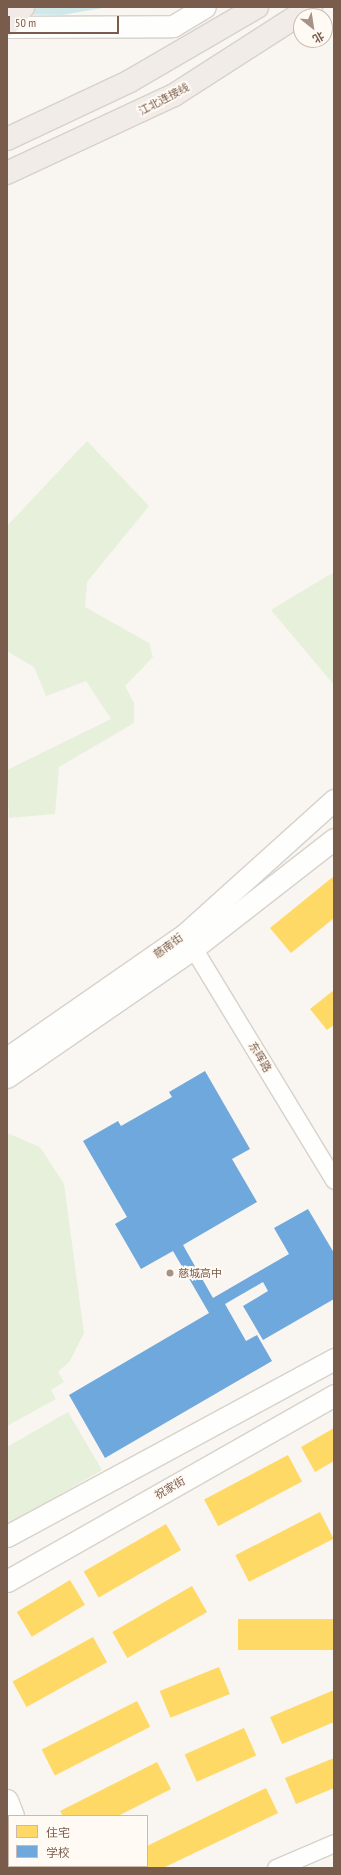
<!DOCTYPE html>
<html>
<head>
<meta charset="utf-8">
<style>
	body { margin:0 }
	#map { position:relative; width:341px; height:1875px; overflow:hidden; background:#f9f5f0; font-family:"PT Sans Narrow","Noto Sans SC",sans-serif }
	div>[style] { position:absolute }
	[style*='--x'] { left:calc(var(--x)*1px); top:calc(var(--y)*1px); width:calc(var(--w)*1px); rotate:calc(var(--a)*1deg) }
	.green>* { inset:0; background:#e7f0db }
	.water>* { inset:0; background:#d0e8ea }
	.homes>* { inset:0; background:#ffd966; transform-origin:0 0 }
	.schools>* { inset:0; background:#6fa8dc }
	.roads { filter:drop-shadow(1px 0 #d7d1cb) drop-shadow(-1px 0 #d7d1cb) drop-shadow(0 1px #d7d1cb) drop-shadow(0 -1px #d7d1cb) }
	.minor>* { height:17px; margin:-8.5px; padding:0 8.5px; transform-origin:8.5px; border-radius:8.5px; background:#fefefd }
	.tertiary>* { height:21px; margin:-10.5px; padding:0 10.5px; transform-origin:10.5px; border-radius:10.5px; background:#fefefd }
	.trunk>* { height:22px; margin:-11px; padding:0 11px; transform-origin:11px; border-radius:11px; background:#f2ece8 }
	.motorway>* { height:22px; margin:-11px; padding:0 11px; transform-origin:11px; border-radius:11px; background:#f2eae7 }
	.dots>* { width:11px; height:11px; translate:-50% -50%; box-sizing:border-box; border:2px solid #fffaf3; border-radius:50% }
	span { translate:-50% -50%; white-space:nowrap; text-align:center; line-height:1.15; -webkit-text-stroke:4px #fffaf3; paint-order:stroke }
	.street-label { font-size:11px; color:#7a5c4d }
	.poi-label { font-size:11px; color:#7a5c4d }
	.left { translate:0 -50%; text-align:left }
	.frame { position:absolute; inset:0; border:8px solid #7a5c4d; pointer-events:none }
	.legend { position:absolute; left:8px; top:1815px; width:140px; height:52px; box-sizing:border-box; background:#fffaf3; border:1px solid #cabbb1; margin:0; padding:5px 7px; list-style:none; font-size:12px; color:#7a5c4d }
	.legend li { display:flex; align-items:center; gap:8px; height:20px }
	.legend b { width:20px; border:1px solid #cabbb1 }
	.north { position:absolute; left:293px; top:8px; width:40px; height:40px; box-sizing:border-box; background:#fffaf3; border:1px solid #cabbb1; border-radius:50%; rotate:150deg; font-size:11px; font-weight:700; line-height:16px; text-align:center; color:#7a5c4d }
	.north::after { content:''; display:block; margin:auto; width:14px; height:18px; background:#a69286; clip-path:polygon(50% 0,100% 100%,50% 72%,0 100%) }
	.scale { position:absolute; left:8px; top:16px; width:111px; height:18px; box-sizing:border-box; border:2px solid #7a5c4d; border-top:0; padding-left:5px; font-size:12px; line-height:14px; white-space:nowrap; color:#7a5c4d; -webkit-text-stroke:3px #fffaf3; paint-order:stroke }
</style>
</head>
<body>
<div id="map">
	<div class="green">
		<i style="clip-path:polygon(87px 441px,149px 506px,87px 582px,85px 607px,149px 643px,153px 657px,125px 686px,134px 703px,134px 723px,59px 767px,55px 814px,9px 818px,7px 770px,111px 719px,86px 681px,46px 696px,34px 667px,7px 651px,7px 526px)"></i>
		<i style="clip-path:polygon(334px 572px,334px 685px,271px 610px)"></i>
		<i style="clip-path:polygon(7px 1133px,40px 1147px,64px 1184px,84px 1333px,70px 1361px,58px 1372px,64px 1382px,51px 1390px,56px 1399px,7px 1426px)"></i>
		<i style="clip-path:polygon(68px 1412px,102px 1470px,7px 1525px,7px 1447px)"></i>
	</div>
	<div class="water">
		<i style="clip-path:polygon(7px 7px,108px 7px,62px 15px,7px 14px)"></i>
	</div>
	<div class="homes">
		<i style="clip-path:polygon(334px 876px,334px 918px,291px 953px,270px 928px)"></i>
		<i style="clip-path:polygon(334px 990px,334px 1025px,327px 1030px,310px 1009px)"></i>
		<i style="clip-path:polygon(334px 1428px,334px 1461px,315px 1472px,301px 1447px)"></i>
		<i style="left:288px;top:1455px;width:30px;height:95px;rotate:62deg"></i>
		<i style="left:320px;top:1512px;width:30px;height:95px;rotate:63deg"></i>
		<i style="left:166px;top:1524px;width:30px;height:95px;rotate:60deg"></i>
		<i style="left:70px;top:1580px;width:29px;height:62px;rotate:59deg"></i>
		<i style="left:192px;top:1586px;width:30px;height:92px;rotate:60deg"></i>
		<i style="left:334px;top:1619px;width:31px;height:96px;rotate:90deg"></i>
		<i style="left:93px;top:1637px;width:29px;height:92px;rotate:61deg"></i>
		<i style="left:219px;top:1667px;width:29px;height:64px;rotate:68deg"></i>
		<i style="clip-path:polygon(334px 1690px,334px 1722px,282px 1744px,270px 1717px)"></i>
		<i style="left:137px;top:1701px;width:29px;height:107px;rotate:63deg"></i>
		<i style="left:244px;top:1728px;width:30px;height:65px;rotate:66deg"></i>
		<i style="clip-path:polygon(334px 1758px,334px 1788px,296px 1804px,285px 1778px)"></i>
		<i style="clip-path:polygon(157px 1762px,171px 1789px,118px 1816px,63px 1816px,60px 1811px)"></i>
		<i style="clip-path:polygon(266px 1788px,278px 1813px,163px 1868px,143px 1868px,147px 1866px,147px 1846px)"></i>
	</div>
	<div class="schools">
		<i style="clip-path:polygon(205px 1071px,250px 1149px,232px 1159px,257px 1202px,183px 1245px,213px 1298px,289px 1254px,274px 1228px,308px 1209px,334px 1253px,334px 1299px,263px 1340px,243px 1306px,268px 1291px,263px 1282px,225px 1304px,246px 1341px,257px 1335px,272px 1361px,105px 1458px,69px 1395px,209px 1313px,173px 1251px,141px 1269px,115px 1224px,127px 1217px,83px 1141px,118px 1121px,121px 1126px,172px 1097px,169px 1092px)"></i>
	</div>
	<div class="roads">
		<div class="minor">
			<i style="--x:187;--y:938;--w:283;--a:58.7"></i>
			<i style="--x:276;--y:1868;--w:63;--a:-23.3"></i>
		</div>
		<div class="tertiary">
			<i style="--x:7;--y:27;--w:166;--a:-0.3"></i>
			<i style="--x:173;--y:26;--w:37;--a:-31"></i>
			<i style="--x:7;--y:1058;--w:216;--a:-34.8"></i>
			<i style="--x:184;--y:935;--w:202;--a:-42"></i>
			<i style="--x:7;--y:1077;--w:227;--a:-34.6"></i>
			<i style="--x:194;--y:948;--w:177;--a:-37.9"></i>
			<i style="--x:7;--y:1536;--w:372;--a:-28.4"></i>
			<i style="--x:7;--y:1581;--w:376;--a:-29.6"></i>
			<i style="--x:7;--y:1800;--w:17;--a:69"></i>
			<i style="--x:30;--y:1866;--w:2;--a:63"></i>
		</div>
		<div class="trunk">
			<i style="--x:7;--y:139;--w:136;--a:-25.2"></i>
			<i style="--x:130;--y:81;--w:147;--a:-30.2"></i>
			<i style="--x:7;--y:173;--w:184;--a:-25"></i>
			<i style="--x:174;--y:95;--w:163;--a:-32.7"></i>
		</div>
		<div class="motorway">
			<i style="--x:7;--y:25;--w:24;--a:-48"></i>
		</div>
	</div>
	<div class="dots">
		<i style="left:170px;top:1273px;background:#a69286"></i>
	</div>
	<div class="street-label">
		<span style="left:164px;top:99px;rotate:-28deg">江北连接线</span>
		<span style="left:168px;top:946px;rotate:-36deg">慈南街</span>
		<span style="left:260px;top:1057px;rotate:59deg">东晖路</span>
		<span style="left:170px;top:1488px;rotate:-30deg">祝家街</span>
	</div>
	<div class="poi-label">
		<span class="left" style="left:178px;top:1273px">慈城高中</span>
	</div>
	<div class="frame"></div>
	<ul class="legend">
	<li><b style="height:11px;background:#ffd966"></b>住宅</li>
	<li><b style="height:11px;background:#6fa8dc"></b>学校</li>
	</ul>
	<div class="north">北</div>
	<div class="scale">50 m</div>
</div>
</body>
</html>
